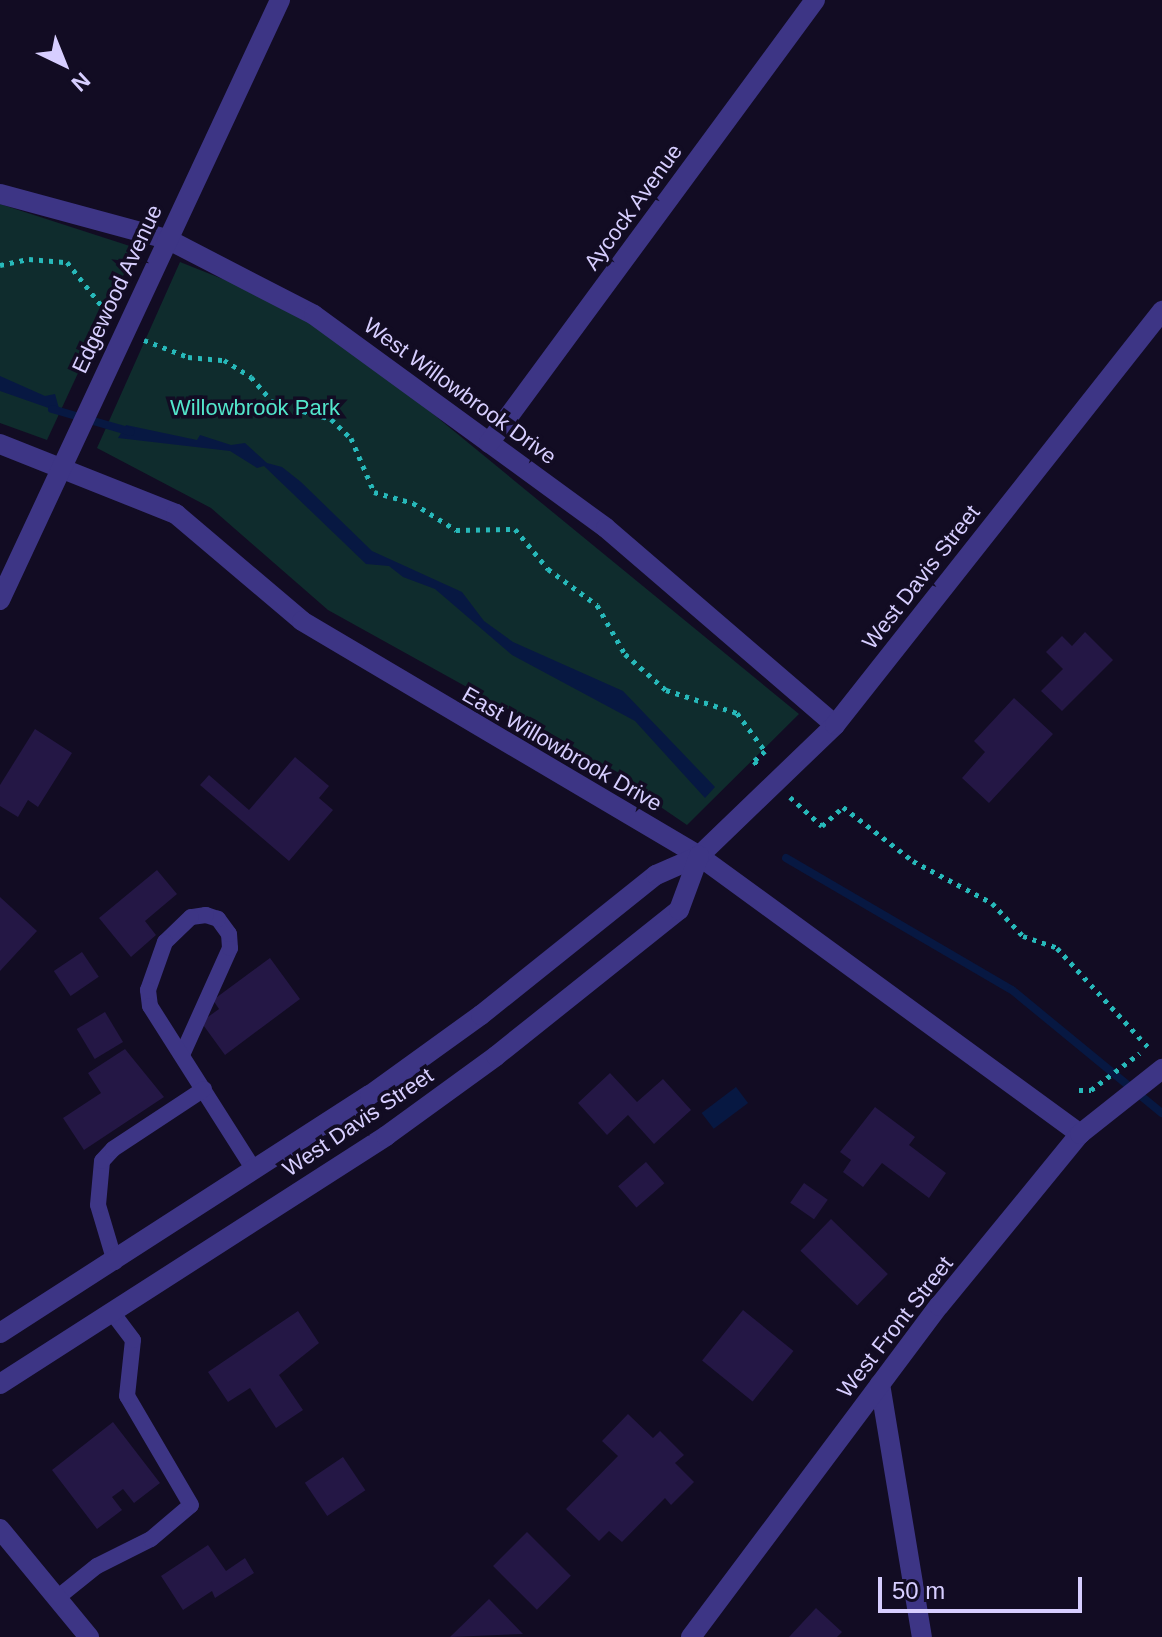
<!DOCTYPE html>
<html>
<head>
<meta charset="utf-8">
<style>
	body { margin:0 }
	#map { position:relative; width:1162px; height:1637px; overflow:hidden; background:#120c23; font-family:Arial,sans-serif }
	div>[style] { position:absolute }
	[style*='--x'] { left:calc(var(--x)*1px); top:calc(var(--y)*1px); width:calc(var(--w)*1px); rotate:calc(var(--a)*1deg) }
	.green>* { inset:0; background:#0f2c2d }
	.water>* { inset:0; background:#071842; transform-origin:0 0 }
	.stream>* { height:8px; margin:-4px; padding:0 4px; transform-origin:4px; border-radius:4px; background:#071842 }
	.building>* { inset:0; background:#241745; transform-origin:0 0 }
	.path>* { height:5px; margin-top:-2.5px; transform-origin:0; background:repeating-linear-gradient(90deg,#27b9ba 0 4px,transparent 0 10px) }
	.service>* { height:16px; margin:-8px; padding:0 8px; transform-origin:8px; border-radius:8px; background:#3d3585 }
	.minor>* { height:20px; margin:-10px; padding:0 10px; transform-origin:10px; border-radius:10px; background:#3d3585 }
	.tertiary>* { height:20px; margin:-10px; padding:0 10px; transform-origin:10px; border-radius:10px; background:#3d3585 }
	span { translate:-50% -50%; white-space:nowrap; text-align:center; line-height:1.15; -webkit-text-stroke:7px #120c23; paint-order:stroke }
	.street-label { font-size:22px; color:#d7ceff }
	.park-label { font-size:22px; color:#53e6cb }
	.north { position:absolute; left:24px; top:24px; width:80px; height:80px; -webkit-text-stroke:6px #120c23; paint-order:stroke; rotate:137deg; font-size:22px; font-weight:700; line-height:32px; text-align:center; color:#d7ceff }
	.north::after { content:''; display:block; margin:auto; width:28px; height:36px; background:#d7ceff; clip-path:polygon(50% 0,100% 100%,50% 72%,0 100%) }
	.scale { position:absolute; left:878px; top:1577px; width:204px; height:36px; box-sizing:border-box; border:4px solid #d7ceff; border-top:0; padding-left:10px; font-size:24px; line-height:28px; white-space:nowrap; color:#d7ceff; -webkit-text-stroke:6px #120c23; paint-order:stroke }
</style>
</head>
<body>
<div id="map">
	<div class="green">
		<i style="clip-path:polygon(0 204px,136px 248px,47px 440px,0 423px)"></i>
		<i style="clip-path:polygon(180px 262px,311px 314px,799px 714px,687px 825px,564px 741px,328px 610px,211px 508px,97px 448px)"></i>
	</div>
	<div class="water">
		<i style="clip-path:polygon(0 376px,45px 396px,55px 394px,60px 412px,0 391px)"></i>
		<i style="clip-path:polygon(126px 425px,197px 440px,200px 435px,231px 445px,245px 443px,267px 463px,282px 467px,301px 482px,372px 551px,462px 592px,484px 621px,513px 642px,623px 691px,715px 787px,705px 798px,635px 721px,512px 655px,435px 589px,403px 577px,389px 566px,366px 564px,264px 466px,257px 468px,230px 451px,118px 438px)"></i>
		<i style="left:736px;top:1087px;width:20px;height:43px;rotate:53deg"></i>
	</div>
	<div class="stream">
		<i style="--x:52;--y:409;--w:82;--a:16.2"></i>
		<i style="--x:786;--y:858;--w:262;--a:30.3"></i>
		<i style="--x:1012;--y:990;--w:194;--a:39.4"></i>
	</div>
	<div class="building">
		<i style="clip-path:polygon(1085px 632px,1113px 660px,1062px 711px,1041px 691px,1063px 669px,1046px 652px,1062px 636px,1072px 646px)"></i>
		<i style="clip-path:polygon(1014px 698px,1053px 734px,989px 803px,962px 778px,985px 752px,974px 741px)"></i>
		<i style="clip-path:polygon(35px 729px,72px 753px,38px 807px,28px 800px,18px 817px,0 806px,0 785px)"></i>
		<i style="clip-path:polygon(295px 757px,329px 786px,319px 798px,333px 810px,289px 861px,200px 785px,209px 775px,249px 810px)"></i>
		<i style="clip-path:polygon(157px 870px,177px 894px,145px 921px,156px 935px,131px 957px,99px 918px)"></i>
		<i style="clip-path:polygon(0 897px,37px 931px,0 971px)"></i>
		<i style="left:82px;top:952px;width:30px;height:34px;rotate:56deg"></i>
		<i style="clip-path:polygon(270px 958px,300px 999px,225px 1055px,201px 1022px,219px 1009px,213px 1000px)"></i>
		<i style="left:105px;top:1012px;width:35px;height:33px;rotate:59deg"></i>
		<i style="clip-path:polygon(125px 1049px,164px 1097px,84px 1150px,63px 1118px,101px 1093px,88px 1073px)"></i>
		<i style="clip-path:polygon(610px 1073px,637px 1102px,663px 1079px,691px 1110px,654px 1144px,628px 1115px,607px 1135px,578px 1103px)"></i>
		<i style="clip-path:polygon(875px 1107px,915px 1137px,909px 1145px,946px 1173px,929px 1198px,882px 1163px,863px 1187px,843px 1172px,851px 1160px,840px 1152px)"></i>
		<i style="left:646px;top:1162px;width:28px;height:37px;rotate:49deg"></i>
		<i style="left:804px;top:1183px;width:29px;height:24px;rotate:35deg"></i>
		<i style="left:831px;top:1219px;width:79px;height:44px;rotate:44deg"></i>
		<i style="left:743px;top:1310px;width:65px;height:65px;rotate:39deg"></i>
		<i style="clip-path:polygon(298px 1311px,319px 1343px,279px 1375px,303px 1410px,276px 1428px,250px 1388px,228px 1402px,208px 1372px)"></i>
		<i style="clip-path:polygon(628px 1414px,653px 1438px,660px 1431px,684px 1455px,675px 1463px,694px 1482px,671px 1505px,665px 1498px,622px 1542px,609px 1531px,599px 1541px,566px 1509px,618px 1456px,602px 1441px)"></i>
		<i style="clip-path:polygon(113px 1422px,160px 1483px,134px 1503px,123px 1489px,112px 1497px,122px 1510px,97px 1529px,52px 1470px)"></i>
		<i style="left:343px;top:1457px;width:40px;height:46px;rotate:56deg"></i>
		<i style="left:527px;top:1532px;width:62px;height:48px;rotate:45deg"></i>
		<i style="clip-path:polygon(208px 1545px,226px 1571px,245px 1558px,254px 1573px,215px 1598px,212px 1591px,183px 1610px,161px 1576px)"></i>
		<i style="clip-path:polygon(489px 1599px,523px 1634px,450px 1637px)"></i>
		<i style="clip-path:polygon(816px 1608px,842px 1632px,837px 1637px,789px 1637px)"></i>
	</div>
	<div class="path">
		<i style="--x:0;--y:265;--w:30;--a:-12"></i>
		<i style="--x:29;--y:259;--w:38;--a:5"></i>
		<i style="--x:67;--y:262;--w:66;--a:51.7"></i>
		<i style="--x:144;--y:340;--w:47;--a:21.1"></i>
		<i style="--x:188;--y:357;--w:36;--a:5"></i>
		<i style="--x:224;--y:360;--w:32;--a:32"></i>
		<i style="--x:251;--y:377;--w:35;--a:49"></i>
		<i style="--x:274;--y:403;--w:59;--a:15.7"></i>
		<i style="--x:331;--y:419;--w:28;--a:44"></i>
		<i style="--x:351;--y:438;--w:59;--a:66.9"></i>
		<i style="--x:374;--y:492;--w:41;--a:15.8"></i>
		<i style="--x:413;--y:503;--w:51;--a:32.1"></i>
		<i style="--x:456;--y:530;--w:59;--a:-1"></i>
		<i style="--x:515;--y:529;--w:52;--a:50.5"></i>
		<i style="--x:548;--y:569;--w:61;--a:36.3"></i>
		<i style="--x:597;--y:605;--w:56;--a:60.3"></i>
		<i style="--x:625;--y:654;--w:55;--a:41.3"></i>
		<i style="--x:666;--y:690;--w:75;--a:17.9"></i>
		<i style="--x:737;--y:713;--w:47;--a:53.6"></i>
		<i style="--x:765;--y:751;--w:15;--a:138"></i>
		<i style="--x:754;--y:761;--w:9;--a:49"></i>
		<i style="--x:790;--y:797;--w:43;--a:42.2"></i>
		<i style="--x:822;--y:826;--w:28;--a:-42"></i>
		<i style="--x:843;--y:807;--w:88;--a:37.6"></i>
		<i style="--x:913;--y:861;--w:89;--a:28"></i>
		<i style="--x:992;--y:903;--w:45;--a:46.8"></i>
		<i style="--x:1023;--y:936;--w:36;--a:19"></i>
		<i style="--x:1057;--y:948;--w:134;--a:47.4"></i>
		<i style="--x:1079;--y:1090;--w:12;--a:0"></i>
		<i style="--x:1091;--y:1090;--w:61;--a:-37.1"></i>
	</div>
	<div class="service">
		<i style="--x:182;--y:1055;--w:117;--a:-65.8"></i>
		<i style="--x:230;--y:948;--w:14;--a:-94"></i>
		<i style="--x:229;--y:934;--w:19;--a:-126"></i>
		<i style="--x:218;--y:919;--w:13;--a:-162"></i>
		<i style="--x:206;--y:915;--w:15;--a:172"></i>
		<i style="--x:191;--y:917;--w:36;--a:136"></i>
		<i style="--x:165;--y:942;--w:51;--a:109.5"></i>
		<i style="--x:148;--y:990;--w:16;--a:83"></i>
		<i style="--x:150;--y:1006;--w:191;--a:57.6"></i>
		<i style="--x:115;--y:1262;--w:59;--a:-106.6"></i>
		<i style="--x:98;--y:1205;--w:44;--a:-84.8"></i>
		<i style="--x:102;--y:1161;--w:16;--a:-47"></i>
		<i style="--x:113;--y:1149;--w:109;--a:-33.4"></i>
		<i style="--x:57;--y:1598;--w:51;--a:-38.7"></i>
		<i style="--x:97;--y:1566;--w:60;--a:-26.6"></i>
		<i style="--x:151;--y:1539;--w:52;--a:-40.4"></i>
		<i style="--x:191;--y:1505;--w:126;--a:-120.4"></i>
		<i style="--x:127;--y:1396;--w:56;--a:-83.9"></i>
		<i style="--x:133;--y:1340;--w:34;--a:-127"></i>
	</div>
	<div class="minor">
		<i style="--x:0;--y:194;--w:173;--a:15.1"></i>
		<i style="--x:167;--y:239;--w:165;--a:27.3"></i>
		<i style="--x:314;--y:315;--w:361;--a:36.1"></i>
		<i style="--x:606;--y:528;--w:302;--a:40.7"></i>
		<i style="--x:489;--y:443;--w:550;--a:-53.65"></i>
		<i style="--x:0;--y:444;--w:189;--a:21.7"></i>
		<i style="--x:176;--y:514;--w:165;--a:40.3"></i>
		<i style="--x:302;--y:621;--w:461;--a:30.6"></i>
		<i style="--x:699;--y:856;--w:472;--a:36.1"></i>
		<i style="--x:0;--y:600;--w:662;--a:-64.98"></i>
		<i style="--x:880;--y:1384;--w:256;--a:80.6"></i>
		<i style="--x:0;--y:1529;--w:140;--a:50.5"></i>
	</div>
	<div class="tertiary">
		<i style="--x:0;--y:1333;--w:440;--a:-32.8"></i>
		<i style="--x:370;--y:1095;--w:137;--a:-35.8"></i>
		<i style="--x:481;--y:1015;--w:224;--a:-38.7"></i>
		<i style="--x:656;--y:875;--w:47;--a:-23.8"></i>
		<i style="--x:699;--y:856;--w:189;--a:-43.9"></i>
		<i style="--x:835;--y:725;--w:528;--a:-51.7"></i>
		<i style="--x:0;--y:1384;--w:459;--a:-32.7"></i>
		<i style="--x:386;--y:1136;--w:136;--a:-36"></i>
		<i style="--x:496;--y:1056;--w:234;--a:-38.6"></i>
		<i style="--x:679;--y:910;--w:58;--a:-69.7"></i>
		<i style="--x:691;--y:1637;--w:414;--a:-53.2"></i>
		<i style="--x:939;--y:1306;--w:222;--a:-50.7"></i>
		<i style="--x:1080;--y:1134;--w:105;--a:-38.4"></i>
	</div>
	<div class="street-label">
		<span style="left:633px;top:207px;rotate:-54deg">Aycock Avenue</span>
		<span style="left:117px;top:289px;rotate:-65deg">Edgewood Avenue</span>
		<span style="left:460px;top:391px;rotate:36deg">West Willowbrook Drive</span>
		<span style="left:921px;top:577px;rotate:-52deg">West Davis Street</span>
		<span style="left:562px;top:749px;rotate:30deg">East Willowbrook Drive</span>
		<span style="left:358px;top:1122px;rotate:-34deg">West Davis Street</span>
		<span style="left:895px;top:1327px;rotate:-52deg">West Front Street</span>
	</div>
	<div class="park-label">
		<span style="left:255px;top:408px">Willowbrook Park</span>
	</div>
	<div class="north">N</div>
	<div class="scale">50 m</div>
</div>
</body>
</html>
